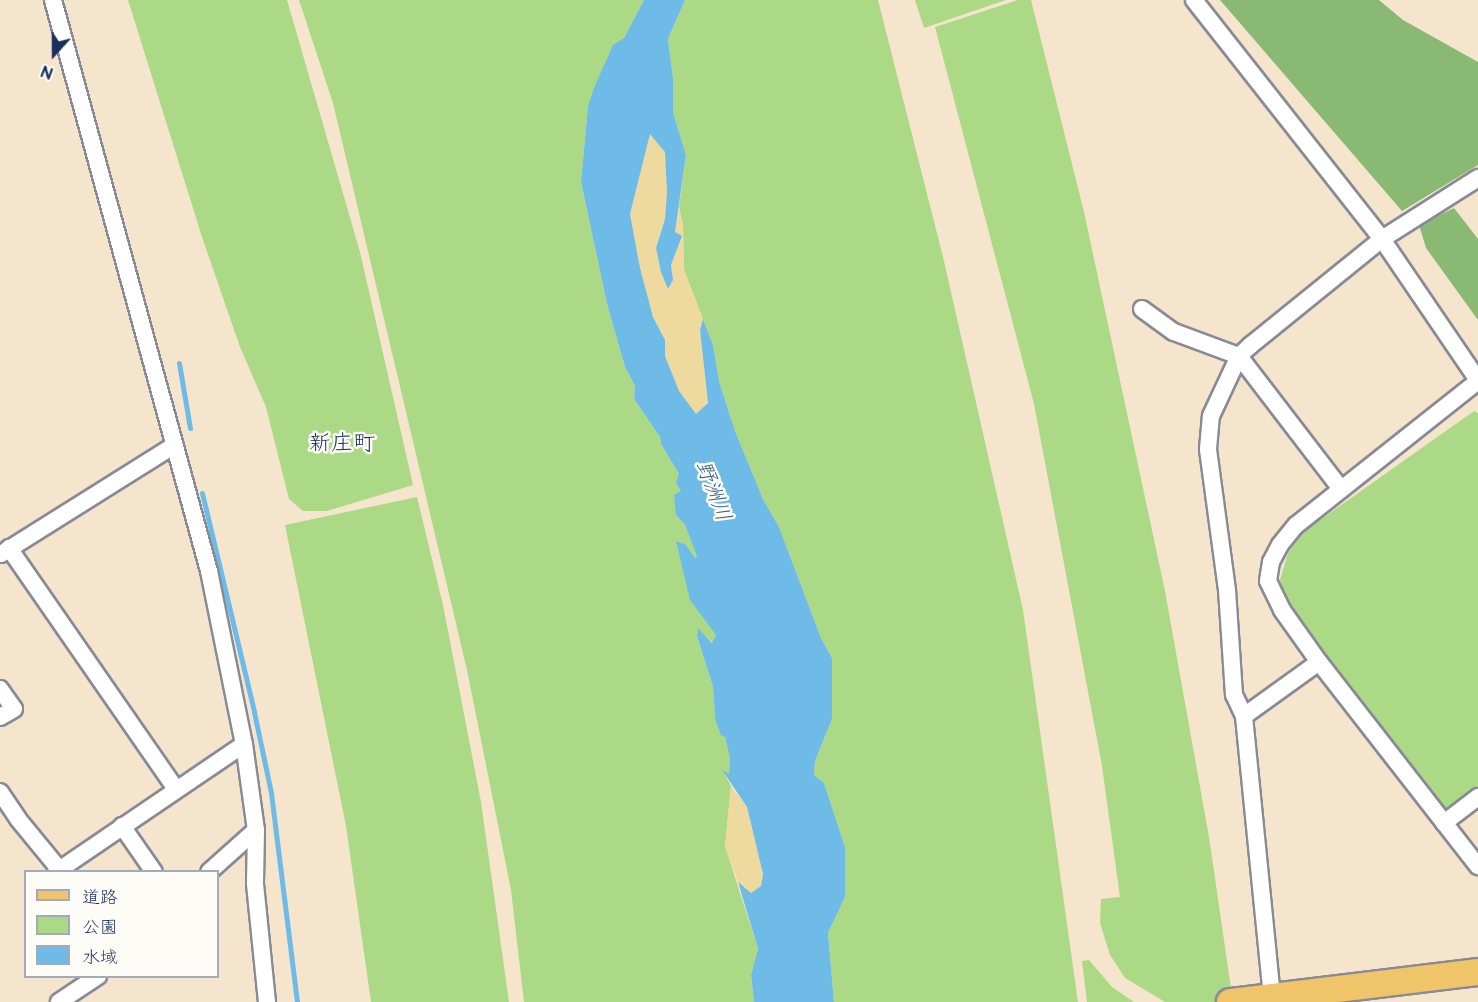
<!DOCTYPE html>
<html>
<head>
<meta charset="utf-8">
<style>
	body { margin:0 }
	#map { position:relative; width:1478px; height:1002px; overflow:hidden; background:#f5e5cd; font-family:"Balsamiq Sans","Klee One",sans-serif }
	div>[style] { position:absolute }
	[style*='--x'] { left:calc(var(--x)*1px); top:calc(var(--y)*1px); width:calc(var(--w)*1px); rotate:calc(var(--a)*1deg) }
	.green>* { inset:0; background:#acd986 }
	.forest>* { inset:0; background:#89b973 }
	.sand>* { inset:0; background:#eeda9e }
	.water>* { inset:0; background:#6ebbe8 }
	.stream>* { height:5px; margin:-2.5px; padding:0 2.5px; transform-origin:2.5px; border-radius:2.5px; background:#6ebbe8 }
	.roads { filter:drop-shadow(2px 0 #888a96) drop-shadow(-2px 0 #888a96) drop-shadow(0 2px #888a96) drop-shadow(0 -2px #888a96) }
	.minor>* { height:16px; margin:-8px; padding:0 8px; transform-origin:8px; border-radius:8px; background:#fff }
	.primary>* { height:26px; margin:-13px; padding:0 13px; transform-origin:13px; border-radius:13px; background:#f0c469 }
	span { translate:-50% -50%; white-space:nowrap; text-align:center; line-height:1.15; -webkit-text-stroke:5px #fdfcf7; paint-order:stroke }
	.water-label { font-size:21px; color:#345987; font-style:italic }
	.quarter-label { font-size:22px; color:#1b2f5e }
	.legend { position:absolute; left:24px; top:870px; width:195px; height:108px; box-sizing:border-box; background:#fdfcf7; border:2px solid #a3aaba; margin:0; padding:8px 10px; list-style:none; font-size:18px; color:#1b2f5e }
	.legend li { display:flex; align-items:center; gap:12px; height:30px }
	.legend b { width:30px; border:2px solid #a3aaba }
	.north { position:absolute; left:24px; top:24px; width:60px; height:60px; -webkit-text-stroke:4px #fdfcf7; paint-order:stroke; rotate:201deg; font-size:16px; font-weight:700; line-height:24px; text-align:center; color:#1b2f5e }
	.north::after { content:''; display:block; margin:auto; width:21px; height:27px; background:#1b2f5e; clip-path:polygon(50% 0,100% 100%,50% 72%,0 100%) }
</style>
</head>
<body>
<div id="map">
	<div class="green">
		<i style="clip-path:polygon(128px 0,287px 0,360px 252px,413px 485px,327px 511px,303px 511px,289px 499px,266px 407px,240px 347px,202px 237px)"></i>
		<i style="clip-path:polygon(299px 0,644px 0,624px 38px,613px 46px,588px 106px,581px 182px,607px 304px,625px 367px,635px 386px,634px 399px,660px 437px,661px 444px,679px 474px,681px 491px,676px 515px,685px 525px,698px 556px,695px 558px,685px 545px,676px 541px,708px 622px,716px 635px,713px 643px,698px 629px,697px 636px,713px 687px,715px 719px,725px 737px,730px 759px,729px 775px,723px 771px,731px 786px,725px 846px,758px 949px,751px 975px,754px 1002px,524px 1002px,511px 890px,467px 670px,333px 103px)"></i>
		<i style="clip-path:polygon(685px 0,878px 0,944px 261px,1023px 610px,1078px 1002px,834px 1002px,828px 933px,845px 897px,845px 847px,824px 783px,814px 775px,815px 761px,832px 719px,832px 658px,821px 638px,779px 527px,763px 499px,735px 431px,719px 381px,713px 345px,684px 270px,683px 226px,679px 207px,686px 155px,673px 112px,673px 78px,668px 39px)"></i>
		<i style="clip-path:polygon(915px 0,1006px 0,924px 28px)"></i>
		<i style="clip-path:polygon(1018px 0,1031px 0,1084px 212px,1165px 591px,1209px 837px,1233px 1002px,1165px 1002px,1125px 978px,1110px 955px,1100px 923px,1101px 899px,1120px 897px,1102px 766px,1034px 404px,935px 27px)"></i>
		<i style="clip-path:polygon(1474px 411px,1478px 413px,1478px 791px,1454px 810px,1443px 808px,1285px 603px,1280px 580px,1288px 553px,1303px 532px)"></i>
		<i style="clip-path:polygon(417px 497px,443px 605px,481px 802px,509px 1002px,371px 1002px,346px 826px,285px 525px)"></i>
		<i style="clip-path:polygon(1089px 960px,1112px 987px,1134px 1002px,1087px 1002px,1082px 961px)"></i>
	</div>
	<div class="forest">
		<i style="clip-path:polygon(1220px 0,1379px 0,1403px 20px,1478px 62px,1478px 165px,1402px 211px)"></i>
		<i style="clip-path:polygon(1454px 208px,1478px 239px,1478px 320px,1426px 248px,1419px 225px)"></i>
	</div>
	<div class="sand">
		<i style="clip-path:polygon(650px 133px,665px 152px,667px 192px,665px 219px,656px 248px,661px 272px,673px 279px,671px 265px,682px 236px,675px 232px,679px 207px,683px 226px,684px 270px,703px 319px,700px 330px,708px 403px,696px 415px,679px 391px,665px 356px,665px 340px,653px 317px,640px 269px,630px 214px)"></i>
		<i style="clip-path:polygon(731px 786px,747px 807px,763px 874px,761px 886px,750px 893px,738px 882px,725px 846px)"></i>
	</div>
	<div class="water">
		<i style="clip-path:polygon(644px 0,685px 0,668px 39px,673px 78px,673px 112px,686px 155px,675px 232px,682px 236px,671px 265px,673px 280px,668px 289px,661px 272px,656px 248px,665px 219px,667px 192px,665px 152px,650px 134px,630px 214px,640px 268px,653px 317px,665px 340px,665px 356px,679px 391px,696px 414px,708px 403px,700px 330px,703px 319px,713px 345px,719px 381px,735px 431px,763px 499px,779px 527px,821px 638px,832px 658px,832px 719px,815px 761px,814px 775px,824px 783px,845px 847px,845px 897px,828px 933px,834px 1002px,754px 1002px,751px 975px,758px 949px,738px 882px,751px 893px,761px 886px,763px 874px,747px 807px,722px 770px,729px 774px,730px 759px,725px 737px,721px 735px,715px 719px,713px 687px,697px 636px,698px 628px,712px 643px,716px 635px,690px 600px,676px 541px,685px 544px,695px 558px,697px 556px,685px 525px,676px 515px,674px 495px,681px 491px,676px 483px,679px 474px,661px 444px,660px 437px,634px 399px,635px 386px,625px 367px,607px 304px,581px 182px,588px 106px,594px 88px,613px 45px,624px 38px)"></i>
	</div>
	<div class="stream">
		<i style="--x:179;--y:363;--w:66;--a:80.4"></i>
		<i style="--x:202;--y:493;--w:225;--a:76.6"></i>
		<i style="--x:254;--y:712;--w:83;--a:78.1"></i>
		<i style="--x:271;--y:793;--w:211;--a:82.9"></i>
	</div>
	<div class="roads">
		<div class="minor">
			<i style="--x:53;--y:0;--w:592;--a:74.72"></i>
			<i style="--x:209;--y:571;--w:177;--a:78.6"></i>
			<i style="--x:244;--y:744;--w:87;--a:82.1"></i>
			<i style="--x:256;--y:830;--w:54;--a:91.1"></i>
			<i style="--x:255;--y:884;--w:119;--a:84.2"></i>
			<i style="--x:1194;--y:0;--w:304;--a:51.8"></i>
			<i style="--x:1382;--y:239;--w:171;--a:55.8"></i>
			<i style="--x:1142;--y:309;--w:39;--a:36"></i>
			<i style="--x:1174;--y:332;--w:69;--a:20.3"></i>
			<i style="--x:1239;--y:356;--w:168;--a:52.5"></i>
			<i style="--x:1478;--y:381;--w:232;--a:141.6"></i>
			<i style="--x:1296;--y:525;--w:26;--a:129"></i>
			<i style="--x:1280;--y:545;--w:19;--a:118"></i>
			<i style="--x:1271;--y:562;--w:19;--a:99"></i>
			<i style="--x:1268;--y:581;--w:32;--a:64"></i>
			<i style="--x:1282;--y:610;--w:64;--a:54.6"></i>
			<i style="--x:1319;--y:662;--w:259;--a:52.1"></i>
			<i style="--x:9;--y:548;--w:292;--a:55.3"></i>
			<i style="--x:1;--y:554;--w:205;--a:-32.1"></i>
			<i style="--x:0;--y:689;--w:24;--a:55"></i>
			<i style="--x:14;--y:709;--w:16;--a:150"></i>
			<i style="--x:1244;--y:716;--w:92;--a:-35.8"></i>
			<i style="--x:0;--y:792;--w:32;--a:56"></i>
			<i style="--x:18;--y:819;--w:65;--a:50.6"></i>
			<i style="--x:1444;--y:823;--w:43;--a:-37.4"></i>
			<i style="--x:122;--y:826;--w:56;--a:55.2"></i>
			<i style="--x:56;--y:872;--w:227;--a:-34.2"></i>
			<i style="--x:209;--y:872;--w:63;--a:-41.8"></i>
			<i style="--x:1272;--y:997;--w:282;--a:-95.7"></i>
			<i style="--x:1244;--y:716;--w:23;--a:-115"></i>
			<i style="--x:1234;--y:695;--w:105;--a:-93.8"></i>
			<i style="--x:1227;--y:590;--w:142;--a:-97.7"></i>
			<i style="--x:1208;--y:449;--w:33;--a:-85"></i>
			<i style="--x:1211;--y:416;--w:66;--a:-65"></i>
			<i style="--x:1239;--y:356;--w:16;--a:-43"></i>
			<i style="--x:1251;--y:345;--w:169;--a:-39"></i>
			<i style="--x:1382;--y:239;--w:114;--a:-32.4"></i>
			<i style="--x:59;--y:1002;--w:47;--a:-33.7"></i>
		</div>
		<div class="primary">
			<i style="--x:1230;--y:1002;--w:250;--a:-6.9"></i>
		</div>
	</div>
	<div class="water-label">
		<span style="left:713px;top:491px;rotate:69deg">野洲川</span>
	</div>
	<div class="quarter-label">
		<span style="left:342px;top:444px">新庄町</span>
	</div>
	<ul class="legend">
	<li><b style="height:8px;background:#f0c469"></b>道路</li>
	<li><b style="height:16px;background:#acd986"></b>公園</li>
	<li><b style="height:16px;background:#6ebbe8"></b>水域</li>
	</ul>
	<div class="north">N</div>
</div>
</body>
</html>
